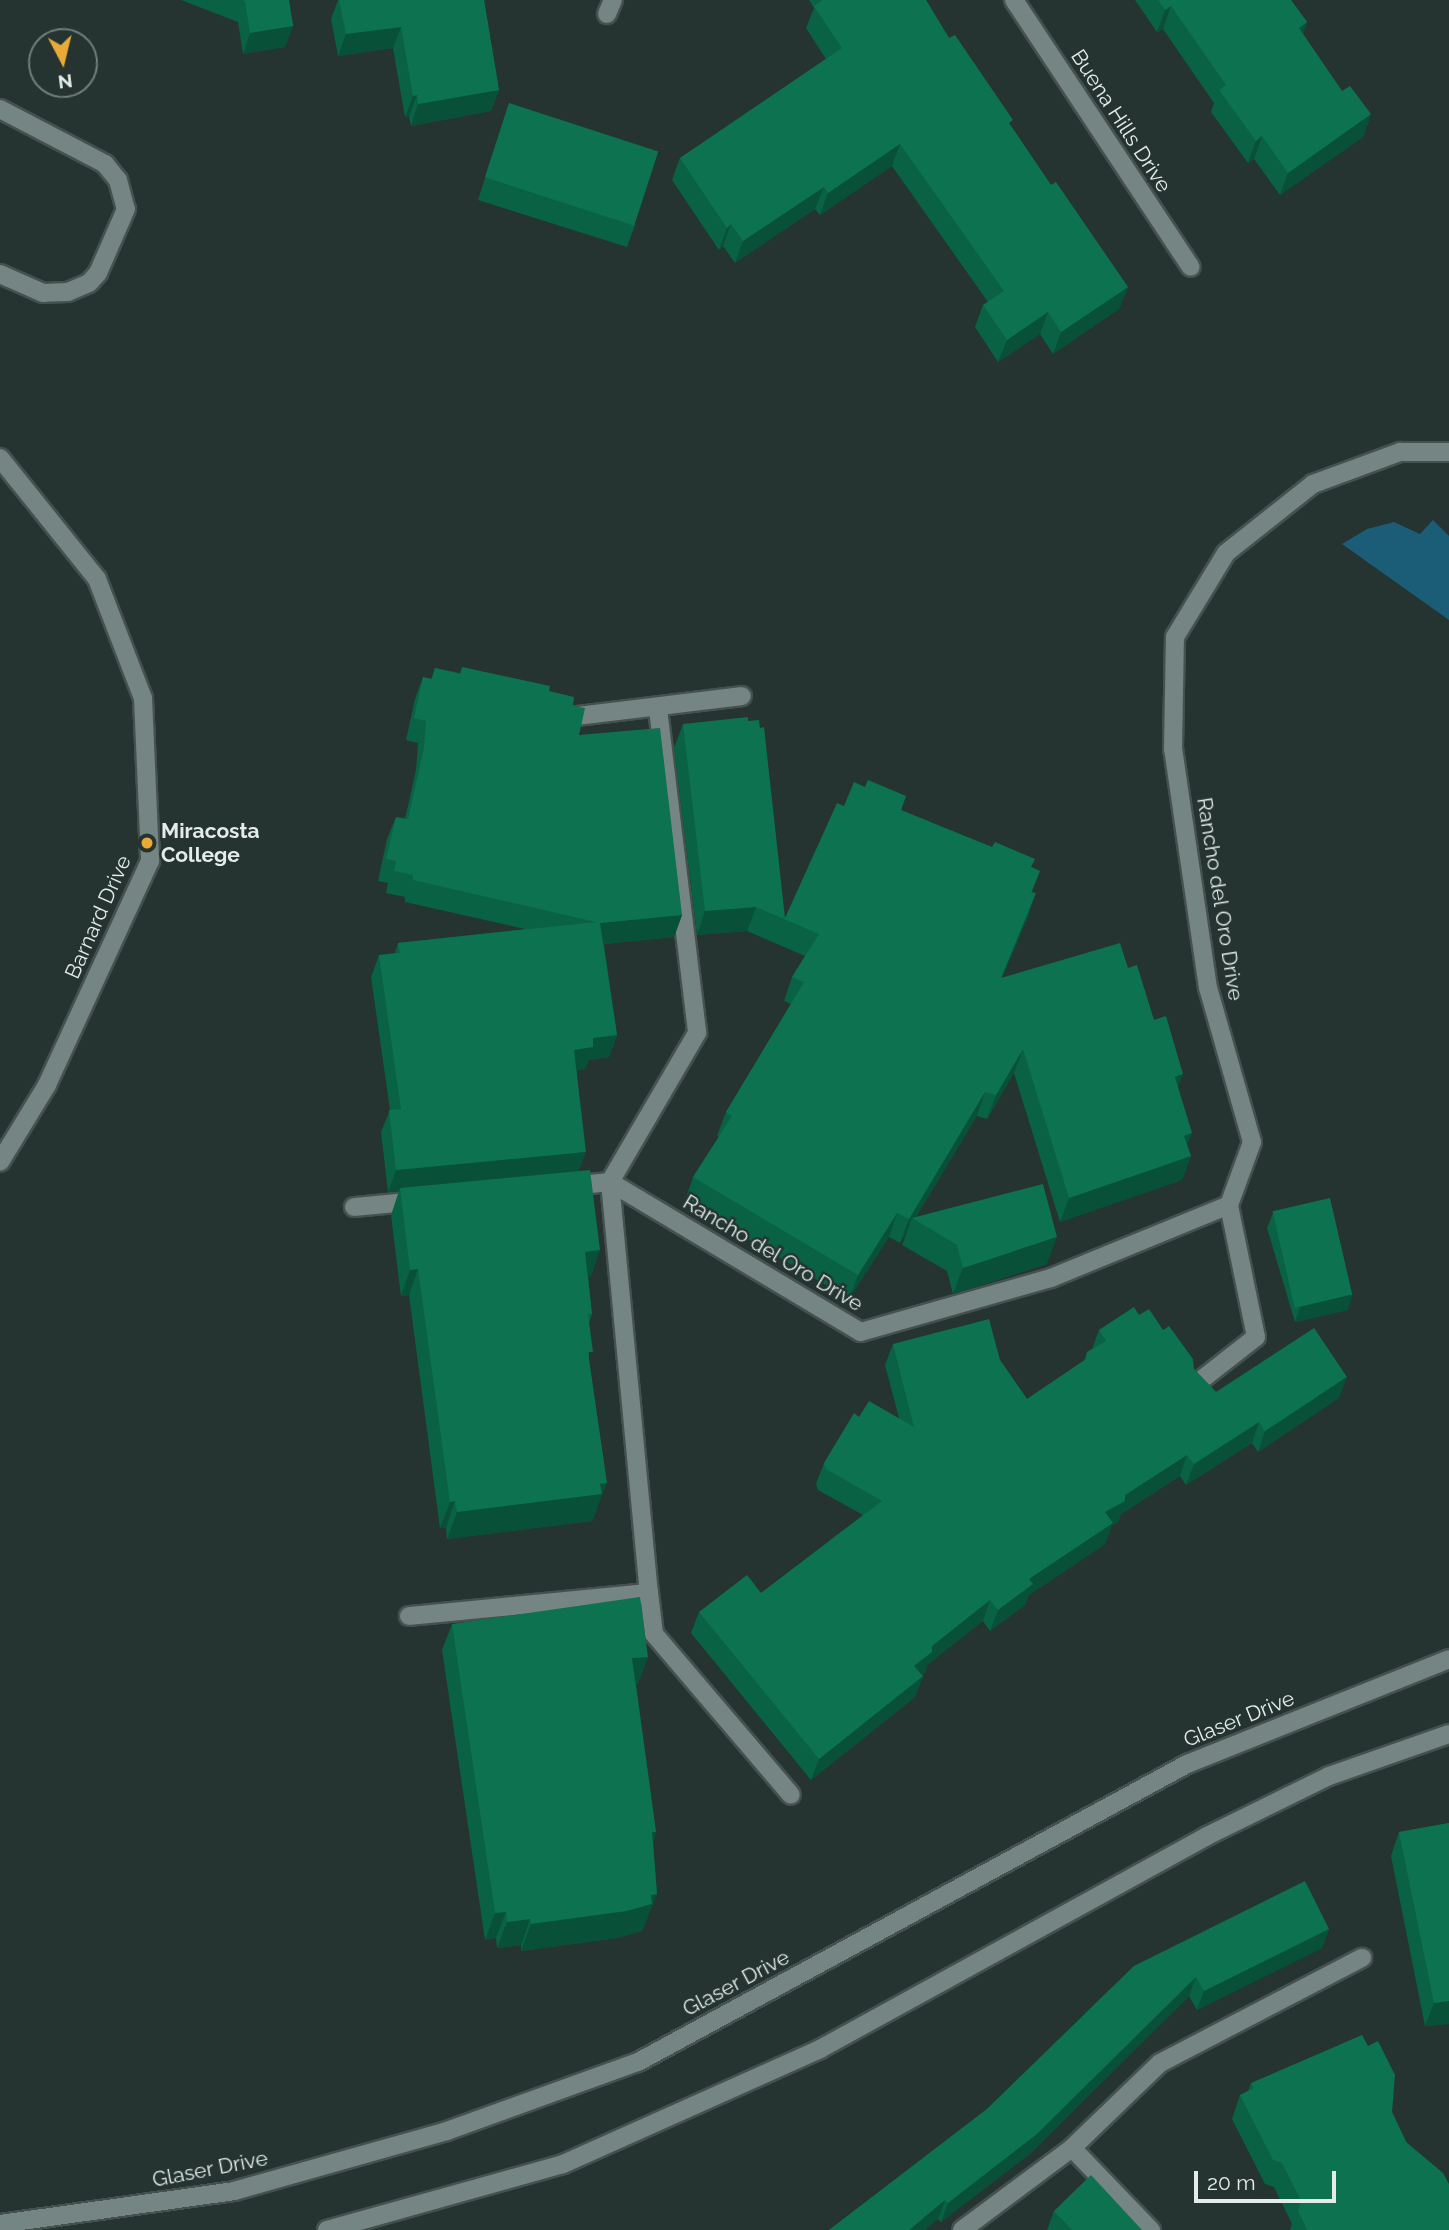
<!DOCTYPE html>
<html>
<head>
<meta charset="utf-8">
<style>
	body { margin:0 }
	#map { position:relative; width:1449px; height:2230px; overflow:hidden; background:#253331; font-family:Raleway,sans-serif }
	div>[style] { position:absolute }
	[style*='--x'] { left:calc(var(--x)*1px); top:calc(var(--y)*1px); width:calc(var(--w)*1px); rotate:calc(var(--a)*1deg) }
	.water>* { inset:0; background:#1b5d77 }
	.roads { filter:drop-shadow(2px 0 #45514f) drop-shadow(-2px 0 #45514f) drop-shadow(0 2px #45514f) drop-shadow(0 -2px #45514f) }
	.lane>* { height:18px; margin:-9px; padding:0 9px; transform-origin:9px; border-radius:9px; background:#758583 }
	.street>* { height:18px; margin:-9px; padding:0 9px; transform-origin:9px; border-radius:9px; background:#758583 }
	.secondary>* { height:18px; margin:-9px; padding:0 9px; transform-origin:9px; border-radius:9px; background:#758583 }
	.wall>* { inset:0; background:#0a6245 }
	.shaded-wall>* { inset:0; background:#085038 }
	.building>* { inset:0; background:#0c7250; transform-origin:0 0 }
	.dots>* { width:19px; height:19px; translate:-50% -50%; box-sizing:border-box; border:4px solid #253331; border-radius:50% }
	span { translate:-50% -50%; white-space:nowrap; text-align:center; line-height:1.15; -webkit-text-stroke:5px #253331; paint-order:stroke }
	.street-label { font-size:21px; color:#e3ecea }
	.poi-label { font-size:21px; color:#e3ecea; font-weight:700 }
	.left { translate:0 -50%; text-align:left }
	.north { position:absolute; left:28px; top:28px; width:70px; height:70px; box-sizing:border-box; background:#253331; border:2px solid #717d7b; border-radius:50%; rotate:173deg; font-size:19px; font-weight:700; line-height:28px; text-align:center; color:#e3ecea }
	.north::after { content:''; display:block; margin:auto; width:24px; height:32px; background:#e9aa38; clip-path:polygon(50% 0,100% 100%,50% 72%,0 100%) }
	.scale { position:absolute; left:1194px; top:2171px; width:142px; height:32px; box-sizing:border-box; border:4px solid #e3ecea; border-top:0; padding-left:9px; font-size:21px; line-height:24px; white-space:nowrap; color:#e3ecea; -webkit-text-stroke:5px #253331; paint-order:stroke }
</style>
</head>
<body>
<div id="map">
	<div class="water">
		<i style="clip-path:polygon(1433px 520px,1449px 536px,1449px 620px,1342px 544px,1367px 529px,1394px 522px,1420px 534px)"></i>
	</div>
	<div class="roads">
		<div class="lane">
			<i style="--x:0;--y:109;--w:119;--a:27.6"></i>
			<i style="--x:105;--y:164;--w:21;--a:51"></i>
			<i style="--x:118;--y:180;--w:30;--a:75"></i>
			<i style="--x:126;--y:209;--w:70;--a:113.6"></i>
			<i style="--x:98;--y:273;--w:13;--a:132"></i>
			<i style="--x:89;--y:283;--w:23;--a:157"></i>
			<i style="--x:68;--y:292;--w:25;--a:178"></i>
			<i style="--x:43;--y:293;--w:47;--a:-156.2"></i>
			<i style="--x:1072;--y:2148;--w:114;--a:46.1"></i>
			<i style="--x:962;--y:2230;--w:137;--a:-36.7"></i>
			<i style="--x:1072;--y:2148;--w:122;--a:-44"></i>
			<i style="--x:1160;--y:2063;--w:228;--a:-27.5"></i>
		</div>
		<div class="street">
			<i style="--x:1014;--y:0;--w:320;--a:56.5"></i>
			<i style="--x:607;--y:14;--w:15;--a:-67"></i>
			<i style="--x:658;--y:709;--w:326;--a:83.1"></i>
			<i style="--x:697;--y:1033;--w:173;--a:120.3"></i>
			<i style="--x:610;--y:1182;--w:413;--a:84.6"></i>
			<i style="--x:649;--y:1593;--w:41;--a:83"></i>
			<i style="--x:654;--y:1634;--w:211;--a:49.6"></i>
			<i style="--x:577;--y:716;--w:166;--a:-6.9"></i>
			<i style="--x:570;--y:1186;--w:40;--a:-5.7"></i>
			<i style="--x:610;--y:1182;--w:292;--a:30.9"></i>
			<i style="--x:861;--y:1332;--w:198;--a:-15.9"></i>
			<i style="--x:1051;--y:1278;--w:192;--a:-22.3"></i>
			<i style="--x:1229;--y:1205;--w:67;--a:-69.9"></i>
			<i style="--x:1252;--y:1142;--w:160;--a:-105.9"></i>
			<i style="--x:1208;--y:988;--w:242;--a:-98.3"></i>
			<i style="--x:1173;--y:749;--w:112;--a:-89"></i>
			<i style="--x:1175;--y:637;--w:98;--a:-58.7"></i>
			<i style="--x:1226;--y:553;--w:111;--a:-38.4"></i>
			<i style="--x:1313;--y:484;--w:93;--a:-20.2"></i>
			<i style="--x:1400;--y:452;--w:49;--a:0"></i>
			<i style="--x:354;--y:1207;--w:63;--a:-5.4"></i>
			<i style="--x:1196;--y:1384;--w:76;--a:-38.1"></i>
			<i style="--x:1256;--y:1337;--w:135;--a:-101.6"></i>
			<i style="--x:409;--y:1616;--w:241;--a:-5.5"></i>
		</div>
		<div class="secondary">
			<i style="--x:0;--y:458;--w:155;--a:51.3"></i>
			<i style="--x:97;--y:579;--w:128;--a:68.9"></i>
			<i style="--x:143;--y:698;--w:163;--a:87.5"></i>
			<i style="--x:150;--y:861;--w:247;--a:114.7"></i>
			<i style="--x:47;--y:1085;--w:90;--a:121.4"></i>
			<i style="--x:0;--y:2224;--w:236;--a:-8"></i>
			<i style="--x:234;--y:2191;--w:221;--a:-15.7"></i>
			<i style="--x:447;--y:2131;--w:203;--a:-19.9"></i>
			<i style="--x:638;--y:2062;--w:625;--a:-28.49"></i>
			<i style="--x:1187;--y:1764;--w:282;--a:-21.8"></i>
			<i style="--x:327;--y:2230;--w:245;--a:-15.6"></i>
			<i style="--x:563;--y:2164;--w:282;--a:-24.1"></i>
			<i style="--x:820;--y:2049;--w:442;--a:-28.8"></i>
			<i style="--x:1207;--y:1836;--w:136;--a:-26.2"></i>
			<i style="--x:1329;--y:1776;--w:127;--a:-19.3"></i>
		</div>
	</div>
	<div class="wall">
		<i style="clip-path:polygon(181px 0,289px 0,293px 26px,285px 47px,243px 54px,238px 22px)"></i>
		<i style="clip-path:polygon(338px 0,484px 0,499px 90px,491px 111px,411px 126px,409px 116px,405px 117px,393px 48px,338px 56px,331px 19px)"></i>
		<i style="clip-path:polygon(809px 0,926px 0,949px 38px,1011px 126px,1051px 185px,1128px 287px,1119px 309px,1053px 354px,1040px 334px,998px 362px,975px 327px,983px 305px,988px 302px,892px 166px,820px 215px,815px 209px,735px 263px,723px 246px,719px 250px,672px 180px,680px 158px,826px 59px,806px 28px,814px 8px)"></i>
		<i style="clip-path:polygon(1135px 0,1291px 0,1307px 22px,1303px 34px,1342px 91px,1371px 114px,1363px 137px,1280px 195px,1254px 159px,1248px 163px,1211px 112px,1214px 103px,1163px 29px,1157px 32px)"></i>
		<i style="clip-path:polygon(509px 103px,635px 225px,627px 247px,478px 200px)"></i>
		<i style="clip-path:polygon(435px 668px,549px 691px,573px 706px,579px 735px,682px 915px,674px 937px,604px 944px,617px 1035px,609px 1057px,589px 1060px,585px 1069px,577px 1070px,579px 1171px,591px 1277px,588px 1277px,592px 1314px,589px 1323px,589px 1361px,597px 1509px,592px 1521px,447px 1539px,446px 1528px,440px 1528px,409px 1295px,401px 1296px,391px 1215px,399px 1191px,388px 1192px,381px 1132px,390px 1110px,371px 977px,379px 955px,395px 953px,398px 943px,525px 929px,405px 902px,405px 897px,386px 893px,388px 883px,378px 881px,387px 839px,396px 817px,405px 819px,416px 770px,418px 743px,406px 740px,415px 699px,423px 677px,431px 679px)"></i>
		<i style="clip-path:polygon(683px 724px,785px 918px,844px 806px,865px 787px,906px 796px,901px 810px,1040px 871px,1032px 892px,1028px 917px,1002px 978px,1128px 968px,1154px 1020px,1178px 1087px,1187px 1145px,1191px 1156px,1182px 1180px,1060px 1222px,1014px 1073px,987px 1119px,977px 1116px,916px 1217px,1047px 1264px,953px 1294px,947px 1271px,902px 1245px,907px 1232px,900px 1243px,889px 1237px,849px 1299px,685px 1201px,693px 1177px,719px 1137px,717px 1136px,726px 1112px,791px 1004px,784px 1001px,792px 977px,805px 956px,747px 931px,697px 935px,674px 748px)"></i>
		<i style="clip-path:polygon(1273px 1213px,1348px 1310px,1295px 1322px,1267px 1228px)"></i>
		<i style="clip-path:polygon(1139px 1315px,1163px 1330px,1194px 1369px,1216px 1392px,1339px 1398px,1258px 1452px,1252px 1443px,1186px 1485px,1180px 1476px,1121px 1514px,1118px 1522px,1112px 1525px,1105px 1544px,1029px 1595px,1025px 1605px,990px 1631px,983px 1621px,927px 1665px,925px 1673px,921px 1675px,923px 1676px,915px 1697px,811px 1780px,691px 1633px,699px 1612px,761px 1593px,863px 1515px,818px 1490px,816px 1484px,824px 1463px,859px 1417px,899px 1418px,885px 1365px,893px 1344px,1000px 1360px,1027px 1399px,1084px 1361px,1087px 1352px,1092px 1349px,1099px 1330px)"></i>
		<i style="clip-path:polygon(452px 1624px,648px 1657px,638px 1683px,636px 1684px,656px 1832px,653px 1842px,657px 1894px,642px 1931px,617px 1938px,521px 1951px,521px 1945px,497px 1948px,496px 1938px,485px 1940px,442px 1650px)"></i>
		<i style="clip-path:polygon(1449px 1823px,1449px 2024px,1425px 2026px,1391px 1856px,1399px 1832px)"></i>
		<i style="clip-path:polygon(1329px 1929px,1322px 1948px,1197px 2010px,1189px 1996px,1031px 2153px,941px 2222px,938px 2219px,925px 2230px,829px 2230px,987px 2109px,1134px 1966px)"></i>
		<i style="clip-path:polygon(1251px 2083px,1392px 2112px,1449px 2230px,1290px 2230px,1292px 2224px,1274px 2187px,1265px 2184px,1232px 2119px,1240px 2095px,1248px 2091px)"></i>
		<i style="clip-path:polygon(1054px 2211px,1142px 2230px,1047px 2230px)"></i>
	</div>
	<div class="shaded-wall">
		<i style="clip-path:polygon(1171px 6px,1163px 29px,1157px 32px,1165px 10px)"></i>
		<i style="clip-path:polygon(1307px 22px,1299px 44px,1299px 28px)"></i>
		<i style="clip-path:polygon(293px 26px,285px 47px,243px 54px,250px 33px)"></i>
		<i style="clip-path:polygon(401px 27px,393px 48px,338px 56px,346px 34px)"></i>
		<i style="clip-path:polygon(499px 90px,491px 111px,411px 126px,418px 104px)"></i>
		<i style="clip-path:polygon(417px 95px,409px 116px,405px 117px,413px 96px)"></i>
		<i style="clip-path:polygon(1371px 114px,1363px 137px,1280px 195px,1288px 173px)"></i>
		<i style="clip-path:polygon(1262px 136px,1254px 159px,1248px 163px,1256px 141px)"></i>
		<i style="clip-path:polygon(900px 144px,892px 166px,820px 215px,828px 193px)"></i>
		<i style="clip-path:polygon(824px 187px,815px 209px,735px 263px,743px 241px)"></i>
		<i style="clip-path:polygon(731px 224px,723px 246px,719px 250px,727px 228px)"></i>
		<i style="clip-path:polygon(1128px 287px,1119px 309px,1053px 354px,1061px 332px)"></i>
		<i style="clip-path:polygon(1048px 312px,1040px 334px,998px 362px,1007px 340px)"></i>
		<i style="clip-path:polygon(1036px 893px,1028px 917px,992px 1002px,1001px 978px)"></i>
		<i style="clip-path:polygon(756px 907px,747px 931px,697px 935px,705px 911px)"></i>
		<i style="clip-path:polygon(682px 915px,674px 937px,592px 945px,600px 923px)"></i>
		<i style="clip-path:polygon(617px 1035px,609px 1057px,589px 1060px,585px 1069px,566px 1072px,574px 1050px,593px 1038px)"></i>
		<i style="clip-path:polygon(1023px 1049px,1014px 1073px,987px 1119px,996px 1095px)"></i>
		<i style="clip-path:polygon(1183px 1074px,1174px 1098px,1175px 1077px)"></i>
		<i style="clip-path:polygon(985px 1092px,977px 1116px,914px 1220px,912px 1218px,907px 1232px,900px 1243px,909px 1219px)"></i>
		<i style="clip-path:polygon(1192px 1133px,1183px 1157px,1184px 1136px)"></i>
		<i style="clip-path:polygon(586px 1152px,578px 1174px,400px 1188px,399px 1191px,388px 1192px,396px 1170px)"></i>
		<i style="clip-path:polygon(1191px 1156px,1182px 1180px,1060px 1222px,1069px 1198px)"></i>
		<i style="clip-path:polygon(897px 1213px,889px 1237px,849px 1299px,858px 1275px)"></i>
		<i style="clip-path:polygon(1057px 1237px,1047px 1264px,953px 1294px,963px 1268px)"></i>
		<i style="clip-path:polygon(600px 1250px,591px 1277px,575px 1279px,585px 1252px)"></i>
		<i style="clip-path:polygon(418px 1269px,409px 1295px,401px 1296px,410px 1270px)"></i>
		<i style="clip-path:polygon(1353px 1294px,1348px 1310px,1295px 1322px,1300px 1307px)"></i>
		<i style="clip-path:polygon(1347px 1377px,1339px 1398px,1258px 1452px,1265px 1431px)"></i>
		<i style="clip-path:polygon(1259px 1422px,1252px 1443px,1186px 1485px,1194px 1464px)"></i>
		<i style="clip-path:polygon(1187px 1455px,1180px 1476px,1121px 1514px,1118px 1522px,1112px 1525px,1105px 1544px,1029px 1595px,1025px 1605px,990px 1631px,998px 1610px,1029px 1579px,1125px 1495px)"></i>
		<i style="clip-path:polygon(607px 1483px,592px 1521px,447px 1539px,457px 1512px)"></i>
		<i style="clip-path:polygon(455px 1501px,446px 1528px,440px 1528px,450px 1502px)"></i>
		<i style="clip-path:polygon(990px 1600px,983px 1621px,927px 1665px,925px 1673px,907px 1687px,914px 1666px,932px 1646px)"></i>
		<i style="clip-path:polygon(648px 1657px,638px 1683px,623px 1685px,632px 1658px)"></i>
		<i style="clip-path:polygon(923px 1676px,915px 1697px,811px 1780px,819px 1759px)"></i>
		<i style="clip-path:polygon(652px 1832px,656px 1832px,647px 1858px)"></i>
		<i style="clip-path:polygon(657px 1894px,642px 1931px,617px 1938px,521px 1951px,531px 1924px)"></i>
		<i style="clip-path:polygon(506px 1912px,496px 1938px,485px 1940px,495px 1913px)"></i>
		<i style="clip-path:polygon(530px 1919px,521px 1945px,497px 1948px,507px 1922px)"></i>
		<i style="clip-path:polygon(1329px 1929px,1322px 1948px,1197px 2010px,1204px 1991px)"></i>
		<i style="clip-path:polygon(1196px 1977px,1189px 1996px,1031px 2153px,941px 2222px,948px 2203px)"></i>
		<i style="clip-path:polygon(1449px 2001px,1449px 2024px,1425px 2026px,1434px 2003px)"></i>
		<i style="clip-path:polygon(945px 2200px,938px 2219px,925px 2230px,909px 2230px)"></i>
	</div>
	<div class="building">
		<i style="clip-path:polygon(242px 0,289px 0,293px 26px,250px 33px,245px 1px)"></i>
		<i style="clip-path:polygon(339px 0,484px 0,499px 90px,418px 104px,417px 95px,413px 96px,401px 27px,346px 34px)"></i>
		<i style="clip-path:polygon(823px 0,926px 0,949px 38px,955px 35px,1013px 120px,1009px 123px,1051px 185px,1056px 182px,1128px 287px,1061px 332px,1048px 312px,1007px 340px,983px 305px,1004px 291px,900px 144px,828px 193px,824px 187px,743px 241px,731px 224px,727px 228px,680px 158px,842px 48px,814px 6px)"></i>
		<i style="clip-path:polygon(1158px 0,1291px 0,1307px 22px,1299px 28px,1342px 91px,1350px 86px,1371px 114px,1288px 173px,1262px 136px,1256px 141px,1219px 90px,1226px 85px,1171px 6px,1165px 10px)"></i>
		<i style="left:509px;top:103px;width:157px;height:78px;rotate:18deg"></i>
		<i style="clip-path:polygon(462px 667px,550px 686px,549px 691px,574px 697px,573px 706px,585px 708px,579px 735px,660px 728px,682px 915px,600px 923px,617px 1035px,593px 1038px,593px 1047px,574px 1050px,586px 1152px,396px 1170px,389px 1110px,401px 1109px,379px 955px,400px 953px,398px 943px,596px 922px,413px 880px,413px 875px,394px 871px,396px 861px,386px 859px,396px 817px,408px 819px,424px 748px,426px 721px,414px 718px,423px 677px,432px 679px,435px 668px,460px 674px)"></i>
		<i style="clip-path:polygon(748px 717px,748px 721px,759px 720px,760px 728px,764px 727px,785px 918px,837px 803px,844px 806px,854px 782px,865px 787px,868px 780px,906px 796px,901px 810px,992px 847px,995px 842px,1035px 859px,1031px 867px,1040px 871px,1031px 892px,1036px 893px,1001px 978px,1120px 943px,1128px 968px,1137px 965px,1154px 1020px,1166px 1016px,1183px 1074px,1175px 1077px,1192px 1133px,1184px 1136px,1191px 1156px,1069px 1198px,1023px 1049px,996px 1095px,985px 1092px,909px 1219px,897px 1213px,858px 1275px,693px 1177px,732px 1116px,726px 1112px,804px 982px,792px 977px,819px 934px,756px 907px,705px 911px,683px 724px)"></i>
		<i style="clip-path:polygon(590px 1170px,600px 1250px,585px 1252px,592px 1314px,588px 1314px,593px 1352px,588px 1352px,607px 1483px,600px 1484px,602px 1494px,457px 1512px,455px 1501px,450px 1502px,418px 1269px,410px 1270px,400px 1188px)"></i>
		<i style="clip-path:polygon(1043px 1184px,1057px 1237px,963px 1268px,957px 1245px,912px 1218px)"></i>
		<i style="left:1330px;top:1198px;width:99px;height:59px;rotate:77deg"></i>
		<i style="clip-path:polygon(1134px 1307px,1139px 1315px,1149px 1309px,1163px 1330px,1169px 1326px,1193px 1359px,1194px 1369px,1216px 1392px,1314px 1328px,1347px 1377px,1265px 1431px,1259px 1422px,1194px 1464px,1187px 1455px,1125px 1495px,1125px 1501px,1105px 1512px,1113px 1523px,1029px 1579px,1033px 1584px,998px 1610px,990px 1600px,932px 1646px,932px 1652px,914px 1666px,923px 1676px,819px 1759px,699px 1612px,747px 1575px,761px 1593px,882px 1501px,826px 1469px,824px 1463px,854px 1413px,859px 1417px,869px 1401px,914px 1427px,893px 1344px,989px 1319px,1000px 1360px,1027px 1399px,1086px 1359px,1087px 1352px,1106px 1341px,1099px 1330px)"></i>
		<i style="clip-path:polygon(640px 1597px,648px 1657px,632px 1658px,656px 1832px,652px 1832px,657px 1894px,651px 1895px,652px 1904px,627px 1911px,531px 1924px,530px 1919px,507px 1922px,506px 1912px,495px 1913px,452px 1624px)"></i>
		<i style="clip-path:polygon(1449px 1823px,1449px 2001px,1434px 2003px,1399px 1832px)"></i>
		<i style="clip-path:polygon(1305px 1881px,1329px 1929px,1204px 1991px,1196px 1977px,1037px 2134px,948px 2203px,945px 2200px,909px 2230px,829px 2230px,987px 2109px,1134px 1966px)"></i>
		<i style="clip-path:polygon(1362px 2035px,1368px 2046px,1378px 2041px,1395px 2075px,1392px 2112px,1406px 2142px,1443px 2173px,1449px 2184px,1449px 2230px,1307px 2230px,1298px 2211px,1301px 2201px,1282px 2163px,1273px 2160px,1240px 2095px,1254px 2088px,1251px 2083px)"></i>
		<i style="clip-path:polygon(1091px 2175px,1142px 2230px,1072px 2230px,1054px 2211px)"></i>
	</div>
	<div class="dots">
		<i style="left:147px;top:843px;background:#e9aa38"></i>
	</div>
	<div class="street-label">
		<span style="left:1121px;top:121px;rotate:57deg">Buena Hills Drive</span>
		<span style="left:1220px;top:899px;rotate:81deg">Rancho del Oro Drive</span>
		<span style="left:98px;top:917px;rotate:-66deg">Barnard Drive</span>
		<span style="left:773px;top:1253px;rotate:31deg">Rancho del Oro Drive</span>
		<span style="left:1239px;top:1719px;rotate:-22deg">Glaser Drive</span>
		<span style="left:736px;top:1983px;rotate:-28deg">Glaser Drive</span>
		<span style="left:210px;top:2169px;rotate:-11deg">Glaser Drive</span>
	</div>
	<div class="poi-label">
		<span class="left" style="left:161px;top:843px">Miracosta<br>College</span>
	</div>
	<div class="north">N</div>
	<div class="scale">20 m</div>
</div>
</body>
</html>
